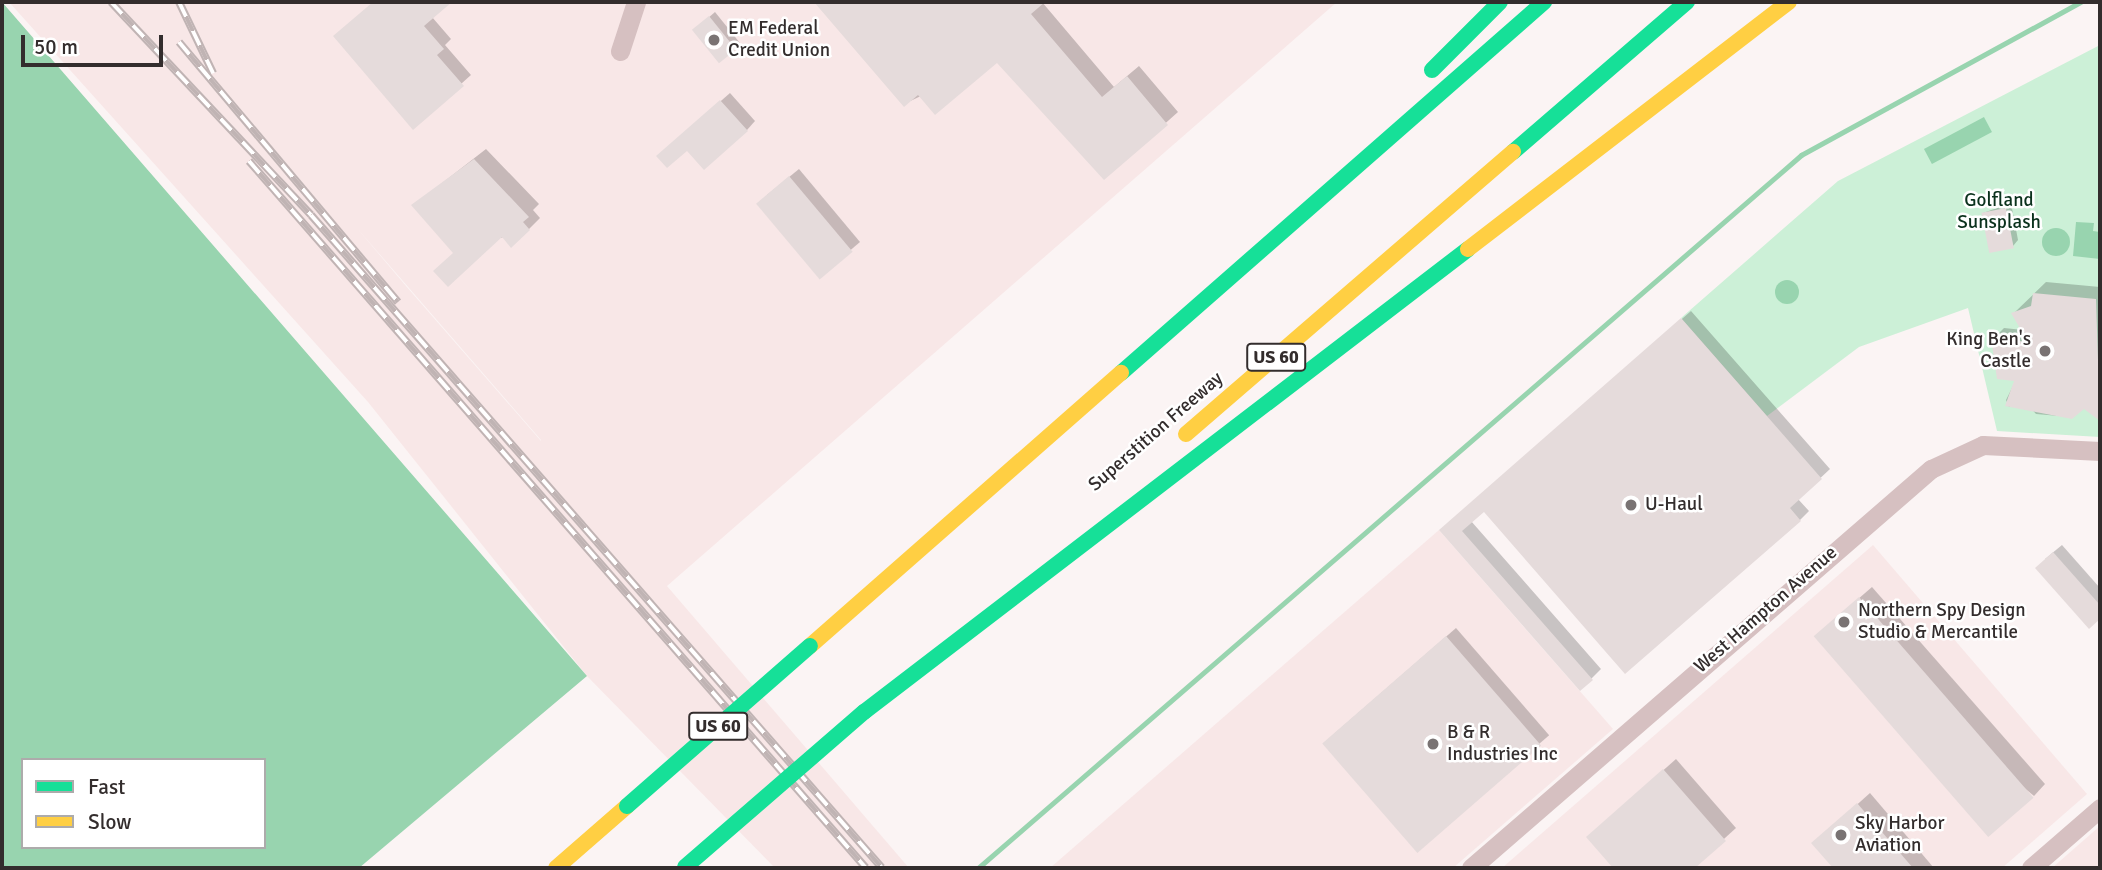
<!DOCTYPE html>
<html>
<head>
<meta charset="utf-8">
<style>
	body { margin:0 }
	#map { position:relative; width:2102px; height:870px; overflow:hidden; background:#fbf4f4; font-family:Signika,sans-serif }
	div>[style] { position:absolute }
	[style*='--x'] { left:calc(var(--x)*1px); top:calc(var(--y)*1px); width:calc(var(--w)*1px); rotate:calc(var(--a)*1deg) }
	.built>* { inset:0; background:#f8e7e7 }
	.green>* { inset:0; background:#ccf0d7 }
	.water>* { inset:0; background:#98d4af; transform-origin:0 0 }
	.round { border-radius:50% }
	.shadow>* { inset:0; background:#0003; transform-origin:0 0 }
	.stream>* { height:5px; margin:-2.5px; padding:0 2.5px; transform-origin:2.5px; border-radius:2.5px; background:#98d4af }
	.building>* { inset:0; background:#e5dbdb; transform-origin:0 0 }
	.street>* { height:19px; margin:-9.5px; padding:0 9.5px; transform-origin:9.5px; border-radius:9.5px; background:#d6c0c1 }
	.fast>* { height:16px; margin:-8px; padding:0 8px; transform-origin:8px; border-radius:8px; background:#16e098 }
	.slow>* { height:16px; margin:-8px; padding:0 8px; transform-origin:8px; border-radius:8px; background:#ffcf43 }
	.rail>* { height:8px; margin-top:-4px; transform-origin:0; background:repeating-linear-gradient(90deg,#fff 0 16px,#c0b4b4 0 32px); box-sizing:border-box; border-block:2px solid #c0b4b4 }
	.fast-bridge>* { height:16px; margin:-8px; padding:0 8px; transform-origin:8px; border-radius:8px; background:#16e098 }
	.dots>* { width:19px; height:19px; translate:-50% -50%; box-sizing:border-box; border:4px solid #fff; border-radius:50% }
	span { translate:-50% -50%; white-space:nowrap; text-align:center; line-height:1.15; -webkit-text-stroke:5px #fff; paint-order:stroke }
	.shield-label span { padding:2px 5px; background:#fff; border:2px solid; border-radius:5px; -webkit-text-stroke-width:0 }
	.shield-label { font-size:18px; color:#332d2d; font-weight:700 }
	.poi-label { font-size:19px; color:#332d2d }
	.left { translate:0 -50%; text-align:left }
	.right { translate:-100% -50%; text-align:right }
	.park-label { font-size:19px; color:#0b321d }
	.street-label { font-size:19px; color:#332d2d }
	.frame { position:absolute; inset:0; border:4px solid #332d2d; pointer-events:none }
	.legend { position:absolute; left:21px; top:758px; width:245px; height:91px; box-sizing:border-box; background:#fff; border:2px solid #adabab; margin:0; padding:9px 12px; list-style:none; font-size:21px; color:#332d2d }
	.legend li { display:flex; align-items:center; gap:14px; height:35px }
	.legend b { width:35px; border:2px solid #adabab }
	.scale { position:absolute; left:21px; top:35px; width:142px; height:32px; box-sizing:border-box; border:4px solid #332d2d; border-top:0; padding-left:9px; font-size:21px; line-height:24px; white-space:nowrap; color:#332d2d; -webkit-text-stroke:5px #fff; paint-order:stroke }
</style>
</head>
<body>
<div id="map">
	<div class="built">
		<i style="clip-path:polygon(evenodd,9px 2px,1337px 2px,667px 586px,909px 868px,775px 868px,587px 676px,368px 402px,9px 2px,356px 227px,541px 440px,541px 441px,406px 286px,356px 227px)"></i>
		<i style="clip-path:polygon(1439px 530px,1613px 729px,1453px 868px,1050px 868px)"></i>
		<i style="clip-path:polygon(1873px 545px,2087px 794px,2002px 868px,1502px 868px)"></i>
		<i style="clip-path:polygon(2100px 826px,2100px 868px,2052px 868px)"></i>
	</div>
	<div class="green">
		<i style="clip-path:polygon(2100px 45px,2100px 437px,1997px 431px,1968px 308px,1859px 347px,1767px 416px,1681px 318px,1838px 181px)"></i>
	</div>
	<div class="water">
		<i style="clip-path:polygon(evenodd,2px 2px,587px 676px,359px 868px,2px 868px,2px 2px,23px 760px,264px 760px,264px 847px,23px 847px,23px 760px)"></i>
		<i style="left:1984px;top:117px;width:17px;height:68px;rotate:62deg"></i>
		<i style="clip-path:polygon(2076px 222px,2094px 223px,2093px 231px,2100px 232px,2100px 259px,2073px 256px)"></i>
		<i class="round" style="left:2042px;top:228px;width:28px;height:28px"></i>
		<i class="round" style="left:1775px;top:280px;width:24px;height:24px"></i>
	</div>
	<div class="shadow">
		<i style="clip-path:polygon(374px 2px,450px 2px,432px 17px,451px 39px,445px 45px,471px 75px,413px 127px,344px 28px)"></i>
		<i style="clip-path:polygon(816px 2px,1042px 2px,1114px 87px,1139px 66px,1178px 112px,1104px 178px,997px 60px,904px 104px)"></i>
		<i style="clip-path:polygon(715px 12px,740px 43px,735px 48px,700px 25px)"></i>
		<i style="clip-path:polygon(730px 93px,755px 121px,747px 130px,667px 148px)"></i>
		<i style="clip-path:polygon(486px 149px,539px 204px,533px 210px,540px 218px,529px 229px,455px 252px,414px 205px)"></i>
		<i style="clip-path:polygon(799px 169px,860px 242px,819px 277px,767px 195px)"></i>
		<i style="clip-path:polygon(2011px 203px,2018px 240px,2013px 246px,1983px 213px)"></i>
		<i style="clip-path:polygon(2046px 282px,2100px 287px,2098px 415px,2083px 406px,2071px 417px,2036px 414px,2027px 404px,2009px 407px,2006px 400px,2016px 380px,1998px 378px,1993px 339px,2004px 328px,2023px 330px,2014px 313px)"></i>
		<i style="clip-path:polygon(1691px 311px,1830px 469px,1798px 499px,1809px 511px,1800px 520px,1484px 509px,1471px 521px,1601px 669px,1581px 689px,1451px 521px)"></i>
		<i style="clip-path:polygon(2062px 545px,2100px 588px,2100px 617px,2089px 627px,2045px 559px)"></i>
		<i style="clip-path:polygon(1872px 587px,2045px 784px,2034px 796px,1828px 625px)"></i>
		<i style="left:1456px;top:628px;width:142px;height:162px;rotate:49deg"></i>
		<i style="clip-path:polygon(1676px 759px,1736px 828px,1692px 868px,1615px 868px,1588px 837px)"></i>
		<i style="clip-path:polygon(1870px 793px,1934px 868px,1835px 868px,1814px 843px)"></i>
	</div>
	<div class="stream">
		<i style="--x:978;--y:868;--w:1089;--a:-40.9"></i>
		<i style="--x:1801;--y:155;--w:319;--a:-28.7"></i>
	</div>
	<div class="building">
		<i style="clip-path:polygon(373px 2px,452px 2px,424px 26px,444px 49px,437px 55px,464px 86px,413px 130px,333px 36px)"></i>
		<i style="clip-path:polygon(814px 2px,1045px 2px,1031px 14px,1102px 97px,1127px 76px,1168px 125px,1104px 180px,997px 63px,935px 115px,918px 95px,904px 107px)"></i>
		<i style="left:709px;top:16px;width:43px;height:22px;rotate:51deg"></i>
		<i style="clip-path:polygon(720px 100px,748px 131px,704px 170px,687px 151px,667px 168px,656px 156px)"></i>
		<i style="clip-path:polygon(474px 159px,529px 217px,523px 222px,530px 230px,511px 248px,502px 237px,448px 287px,433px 271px,453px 253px,411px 205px)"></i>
		<i style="left:789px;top:176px;width:99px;height:43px;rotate:50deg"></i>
		<i style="left:2006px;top:208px;width:41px;height:25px;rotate:79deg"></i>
		<i style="clip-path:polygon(2033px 293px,2096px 299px,2100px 421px,2084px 409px,2072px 419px,2005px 406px,2014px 381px,1997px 379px,1991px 338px,2028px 342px,2011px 313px,2031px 306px)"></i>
		<i style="clip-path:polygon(1681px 318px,1822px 479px,1790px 508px,1801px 521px,1625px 674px,1484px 512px,1462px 531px,1593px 680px,1580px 691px,1439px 530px)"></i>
		<i style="clip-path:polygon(2053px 552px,2100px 605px,2100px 619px,2089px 629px,2035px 568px)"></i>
		<i style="left:1859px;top:597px;width:266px;height:60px;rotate:49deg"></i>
		<i style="left:1446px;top:636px;width:145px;height:164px;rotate:49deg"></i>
		<i style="clip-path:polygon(1663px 769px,1726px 841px,1695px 868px,1613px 868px,1586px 837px)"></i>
		<i style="clip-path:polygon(1857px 803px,1913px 868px,1833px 868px,1811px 843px)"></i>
	</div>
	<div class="street">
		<i style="--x:620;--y:51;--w:52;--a:-71.9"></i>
		<i style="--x:1471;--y:868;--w:609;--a:-40.94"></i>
		<i style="--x:1931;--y:469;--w:57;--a:-24.8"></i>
		<i style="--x:1983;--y:445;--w:117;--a:2.9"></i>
		<i style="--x:2031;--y:868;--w:91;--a:-41"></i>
	</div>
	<div class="fast">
		<i style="--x:1432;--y:70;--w:96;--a:-45"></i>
		<i style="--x:1513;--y:152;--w:230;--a:-40.8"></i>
		<i style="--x:1121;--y:373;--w:563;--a:-41.25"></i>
		<i style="--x:864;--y:712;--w:761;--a:-37.47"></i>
	</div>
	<div class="slow">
		<i style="--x:1468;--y:249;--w:405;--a:-37.6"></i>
		<i style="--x:1186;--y:434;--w:432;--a:-40.8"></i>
		<i style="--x:810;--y:646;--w:414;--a:-41.3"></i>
		<i style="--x:556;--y:868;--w:94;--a:-41.1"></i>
	</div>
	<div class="rail">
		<i style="--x:111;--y:2;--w:292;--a:46.8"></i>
		<i style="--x:311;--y:215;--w:867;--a:48.83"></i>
		<i style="--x:179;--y:2;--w:79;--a:64.4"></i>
		<i style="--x:179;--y:42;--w:340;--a:49.9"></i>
		<i style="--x:249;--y:161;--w:938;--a:48.89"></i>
	</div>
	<div class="fast-bridge">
		<i style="--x:627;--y:806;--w:243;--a:-41.2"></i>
		<i style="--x:685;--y:867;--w:237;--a:-40.9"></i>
	</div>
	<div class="dots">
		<i style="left:714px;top:40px;background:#797373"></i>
		<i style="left:2045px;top:351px;background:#797373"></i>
		<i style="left:1631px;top:505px;background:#797373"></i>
		<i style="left:1844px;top:622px;background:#797373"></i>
		<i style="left:1433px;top:744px;background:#797373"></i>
		<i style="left:1841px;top:835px;background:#797373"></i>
	</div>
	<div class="shield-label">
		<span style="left:1276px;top:357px">US 60</span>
		<span style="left:718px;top:726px">US 60</span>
	</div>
	<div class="poi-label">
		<span class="left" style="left:728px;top:40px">EM Federal<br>Credit Union</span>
		<span class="right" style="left:2031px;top:351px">King Ben's<br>Castle</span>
		<span class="left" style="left:1645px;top:505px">U-Haul</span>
		<span class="left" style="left:1858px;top:622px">Northern Spy Design<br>Studio &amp; Mercantile</span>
		<span class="left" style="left:1447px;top:744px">B &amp; R<br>Industries Inc</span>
		<span class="left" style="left:1855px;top:835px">Sky Harbor<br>Aviation</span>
	</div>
	<div class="park-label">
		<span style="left:1999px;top:212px">Golfland<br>Sunsplash</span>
	</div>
	<div class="street-label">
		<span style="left:1156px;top:432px;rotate:-41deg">Superstition Freeway</span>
		<span style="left:1766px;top:610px;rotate:-41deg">West Hampton Avenue</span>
	</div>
	<div class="frame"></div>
	<ul class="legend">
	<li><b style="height:9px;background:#16e098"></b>Fast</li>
	<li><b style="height:9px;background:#ffcf43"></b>Slow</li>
	</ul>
	<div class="scale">50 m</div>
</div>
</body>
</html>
